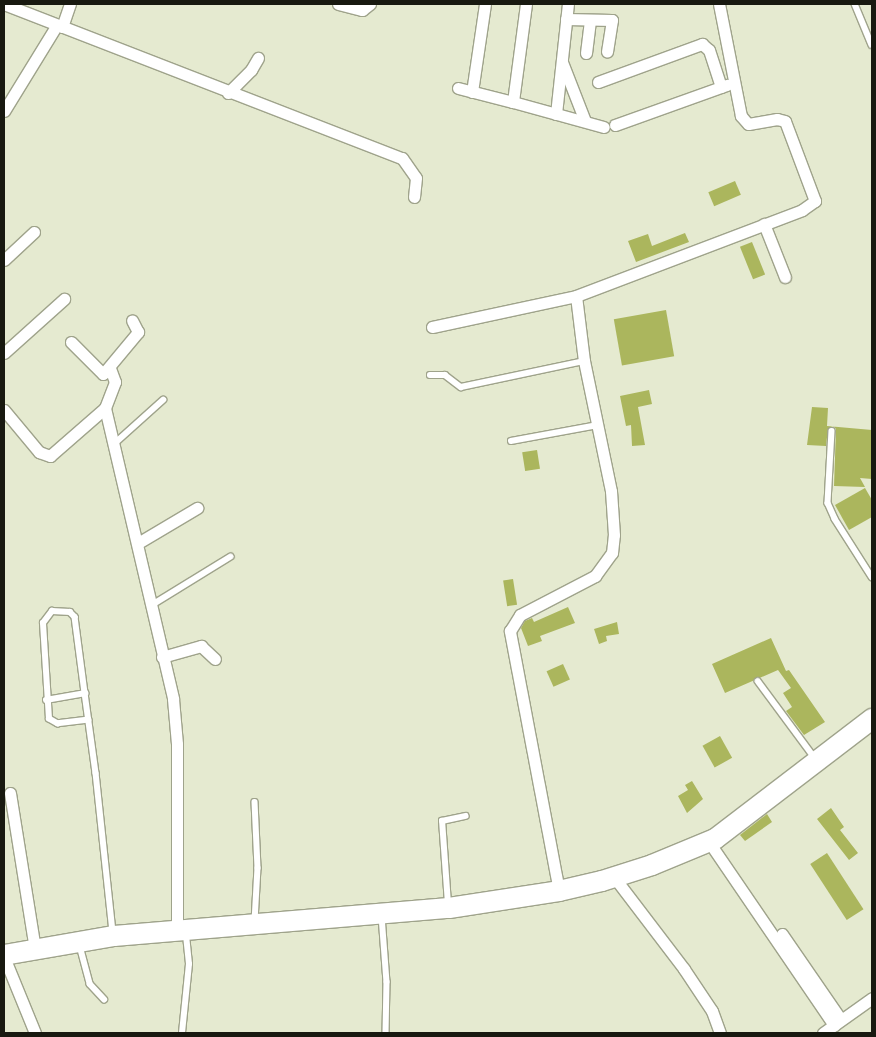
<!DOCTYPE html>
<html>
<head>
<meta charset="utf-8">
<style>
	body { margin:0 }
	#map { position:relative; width:876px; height:1037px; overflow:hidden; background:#e5ead0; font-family:"Fira Sans",sans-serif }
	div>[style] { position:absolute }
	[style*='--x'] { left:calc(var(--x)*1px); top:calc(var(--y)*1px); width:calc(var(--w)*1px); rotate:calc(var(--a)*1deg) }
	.building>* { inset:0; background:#abb65d; transform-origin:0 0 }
	.roads { filter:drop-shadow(1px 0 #9fa38b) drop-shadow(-1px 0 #9fa38b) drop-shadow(0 1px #9fa38b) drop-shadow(0 -1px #9fa38b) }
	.lane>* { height:5.5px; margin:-2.75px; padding:0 2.75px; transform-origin:2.75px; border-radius:2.75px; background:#fff }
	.street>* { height:11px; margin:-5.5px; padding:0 5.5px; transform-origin:5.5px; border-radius:5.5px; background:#fff }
	.highway>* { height:20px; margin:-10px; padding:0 10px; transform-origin:10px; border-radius:10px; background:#fff }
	span { translate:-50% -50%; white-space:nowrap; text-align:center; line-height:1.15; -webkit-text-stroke:5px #fff; paint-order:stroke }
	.frame { position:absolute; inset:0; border:5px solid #181910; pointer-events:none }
</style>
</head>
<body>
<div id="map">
	<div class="building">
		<i style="left:735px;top:181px;width:15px;height:29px;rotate:67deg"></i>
		<i style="clip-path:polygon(685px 233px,689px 242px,636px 262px,628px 241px,648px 234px,652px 246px)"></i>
		<i style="left:752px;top:242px;width:35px;height:13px;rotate:68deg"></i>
		<i style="left:666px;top:310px;width:47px;height:53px;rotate:80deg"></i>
		<i style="clip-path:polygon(649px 390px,652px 404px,638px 407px,645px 445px,632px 446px,631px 425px,626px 426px,620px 396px)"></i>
		<i style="clip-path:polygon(812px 407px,828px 408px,827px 426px,872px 430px,872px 479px,860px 478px,865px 487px,834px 486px,836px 429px,833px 426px,828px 429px,826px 446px,807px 445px)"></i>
		<i style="left:537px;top:450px;width:19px;height:15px;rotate:81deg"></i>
		<i style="clip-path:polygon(865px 488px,872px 500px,872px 517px,849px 530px,835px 505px)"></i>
		<i style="left:513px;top:579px;width:26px;height:10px;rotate:81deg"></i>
		<i style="clip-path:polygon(568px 607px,575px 623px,540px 636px,542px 641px,528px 646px,521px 628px,525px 621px,532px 618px,534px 622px)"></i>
		<i style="clip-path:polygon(617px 622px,619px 634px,606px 636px,607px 641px,599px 644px,594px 629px)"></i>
		<i style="clip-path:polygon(771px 638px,786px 671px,789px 670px,825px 722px,804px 735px,786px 711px,792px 707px,783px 693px,791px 688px,778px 670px,725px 693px,712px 664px)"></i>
		<i style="left:563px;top:664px;width:17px;height:18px;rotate:66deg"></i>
		<i style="left:720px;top:736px;width:25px;height:20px;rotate:61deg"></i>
		<i style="clip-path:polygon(692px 781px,703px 799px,687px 813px,678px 796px,688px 790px,685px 785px)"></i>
		<i style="clip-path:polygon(831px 808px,844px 827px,840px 830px,858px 853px,849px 860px,817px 819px)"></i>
		<i style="clip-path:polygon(767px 814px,772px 822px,745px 841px,740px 835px)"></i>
		<i style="left:827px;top:853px;width:67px;height:20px;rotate:57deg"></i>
	</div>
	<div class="roads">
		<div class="lane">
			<i style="--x:855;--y:4;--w:44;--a:67.5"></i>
			<i style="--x:430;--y:375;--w:15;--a:0"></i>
			<i style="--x:445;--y:375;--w:20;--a:37"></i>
			<i style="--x:461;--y:387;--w:126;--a:-11.9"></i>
			<i style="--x:832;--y:431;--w:72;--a:93.2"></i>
			<i style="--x:828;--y:503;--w:17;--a:66"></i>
			<i style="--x:835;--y:519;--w:69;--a:57.5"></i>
			<i style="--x:511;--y:441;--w:88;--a:-10.4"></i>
			<i style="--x:114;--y:444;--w:66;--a:-41.9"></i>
			<i style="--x:152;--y:605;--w:92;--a:-31.6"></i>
			<i style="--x:758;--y:681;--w:96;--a:53.5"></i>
			<i style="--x:46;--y:700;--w:40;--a:-10"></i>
			<i style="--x:89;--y:720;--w:31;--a:173"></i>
			<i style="--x:58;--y:724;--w:10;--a:-151"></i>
			<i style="--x:49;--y:719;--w:96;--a:-93.6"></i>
			<i style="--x:43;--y:623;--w:15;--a:-53"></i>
			<i style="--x:52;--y:611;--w:18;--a:3"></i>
			<i style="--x:70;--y:612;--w:7;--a:45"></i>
			<i style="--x:75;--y:617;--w:77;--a:82.5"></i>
			<i style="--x:85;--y:693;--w:81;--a:82.2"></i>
			<i style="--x:96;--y:773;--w:160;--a:83.9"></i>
			<i style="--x:255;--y:802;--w:66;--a:87.4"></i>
			<i style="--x:258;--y:868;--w:54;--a:93.2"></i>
			<i style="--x:448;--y:904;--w:83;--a:-94.1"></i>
			<i style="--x:442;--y:821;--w:24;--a:-12"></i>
			<i style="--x:382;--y:916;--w:66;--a:85.7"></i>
			<i style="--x:387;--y:982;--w:51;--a:91.1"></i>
			<i style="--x:80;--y:946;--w:39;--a:75"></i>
			<i style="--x:90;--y:984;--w:21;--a:47"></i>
			<i style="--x:182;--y:1033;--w:69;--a:-84.2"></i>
			<i style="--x:189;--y:964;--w:31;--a:-96"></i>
		</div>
		<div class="street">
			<i style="--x:4;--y:4;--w:427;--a:21.2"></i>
			<i style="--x:402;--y:158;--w:24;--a:55"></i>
			<i style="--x:416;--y:178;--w:19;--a:96"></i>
			<i style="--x:338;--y:4;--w:25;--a:14"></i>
			<i style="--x:362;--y:10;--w:10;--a:-37"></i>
			<i style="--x:526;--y:4;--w:99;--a:97.6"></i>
			<i style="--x:513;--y:102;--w:94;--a:15.4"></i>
			<i style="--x:566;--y:19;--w:46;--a:1.2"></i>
			<i style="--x:612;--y:20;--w:32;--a:99"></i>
			<i style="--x:62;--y:27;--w:24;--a:-71"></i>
			<i style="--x:586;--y:53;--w:33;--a:-83"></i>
			<i style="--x:562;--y:62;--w:63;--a:68.7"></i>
			<i style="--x:598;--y:82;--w:111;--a:-20.1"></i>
			<i style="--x:702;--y:44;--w:9;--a:41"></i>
			<i style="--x:709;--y:50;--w:39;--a:72"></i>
			<i style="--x:458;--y:88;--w:57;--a:14.3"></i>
			<i style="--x:472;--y:92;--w:89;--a:-81.6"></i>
			<i style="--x:228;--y:93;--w:33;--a:-45"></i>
			<i style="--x:251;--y:70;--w:14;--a:-60"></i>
			<i style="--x:4;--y:111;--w:101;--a:-58.4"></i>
			<i style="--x:556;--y:114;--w:111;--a:-83.8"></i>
			<i style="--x:615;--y:125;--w:119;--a:-19.7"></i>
			<i style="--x:764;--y:224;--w:57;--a:68.4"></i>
			<i style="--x:4;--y:260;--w:41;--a:-43"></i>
			<i style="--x:432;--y:327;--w:147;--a:-12.1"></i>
			<i style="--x:71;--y:342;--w:45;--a:45"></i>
			<i style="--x:103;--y:374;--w:55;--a:-50.2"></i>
			<i style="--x:138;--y:332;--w:13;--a:-117"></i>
			<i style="--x:4;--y:353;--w:81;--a:-42"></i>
			<i style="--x:105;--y:408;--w:299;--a:76.8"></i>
			<i style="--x:173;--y:699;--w:45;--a:84.9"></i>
			<i style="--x:177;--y:744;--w:186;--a:90"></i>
			<i style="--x:4;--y:410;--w:55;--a:50.2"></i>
			<i style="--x:39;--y:452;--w:12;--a:20"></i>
			<i style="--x:50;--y:456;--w:73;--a:-41.1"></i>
			<i style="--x:105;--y:408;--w:28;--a:-69"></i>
			<i style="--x:115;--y:382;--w:15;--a:-110"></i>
			<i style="--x:138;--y:543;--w:69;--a:-30.7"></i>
			<i style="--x:162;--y:657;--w:41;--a:-15.8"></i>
			<i style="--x:201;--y:646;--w:19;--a:43"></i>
			<i style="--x:10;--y:793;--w:158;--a:80.9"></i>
			<i style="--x:709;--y:842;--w:222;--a:55.7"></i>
			<i style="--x:614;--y:877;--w:116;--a:52.7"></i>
			<i style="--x:684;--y:969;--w:50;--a:56.3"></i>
			<i style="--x:712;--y:1011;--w:23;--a:70"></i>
			<i style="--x:559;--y:891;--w:265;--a:-100.7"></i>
			<i style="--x:510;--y:631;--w:19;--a:-58"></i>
			<i style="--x:520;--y:615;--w:85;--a:-27.5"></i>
			<i style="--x:595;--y:576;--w:29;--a:-54"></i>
			<i style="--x:612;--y:553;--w:18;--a:-84"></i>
			<i style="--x:614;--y:535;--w:44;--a:-93.9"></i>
			<i style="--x:611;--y:491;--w:133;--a:-101.7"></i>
			<i style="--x:584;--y:361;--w:65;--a:-97"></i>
			<i style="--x:576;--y:296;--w:242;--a:-20.8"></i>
			<i style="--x:802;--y:210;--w:16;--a:-35"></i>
			<i style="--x:815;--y:201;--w:85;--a:-110.6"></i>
			<i style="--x:785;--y:121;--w:8;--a:-166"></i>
			<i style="--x:777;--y:119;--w:29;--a:170"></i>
			<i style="--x:748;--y:124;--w:11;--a:-131"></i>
			<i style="--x:741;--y:116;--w:114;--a:-101.1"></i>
			<i style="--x:782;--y:934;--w:104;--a:55.5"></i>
			<i style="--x:4;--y:957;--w:82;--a:67.8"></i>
			<i style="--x:823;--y:1033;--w:60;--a:-35.5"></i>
		</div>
		<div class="highway">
			<i style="--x:4;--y:955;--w:112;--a:-9.8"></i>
			<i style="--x:114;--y:936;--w:336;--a:-4.8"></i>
			<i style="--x:449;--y:908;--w:111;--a:-8.8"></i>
			<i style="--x:559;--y:891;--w:44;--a:-13.1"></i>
			<i style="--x:602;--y:881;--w:52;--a:-17.7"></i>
			<i style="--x:652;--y:865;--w:68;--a:-22.4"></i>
			<i style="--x:715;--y:839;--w:198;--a:-37.4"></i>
		</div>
	</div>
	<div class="frame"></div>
</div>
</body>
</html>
